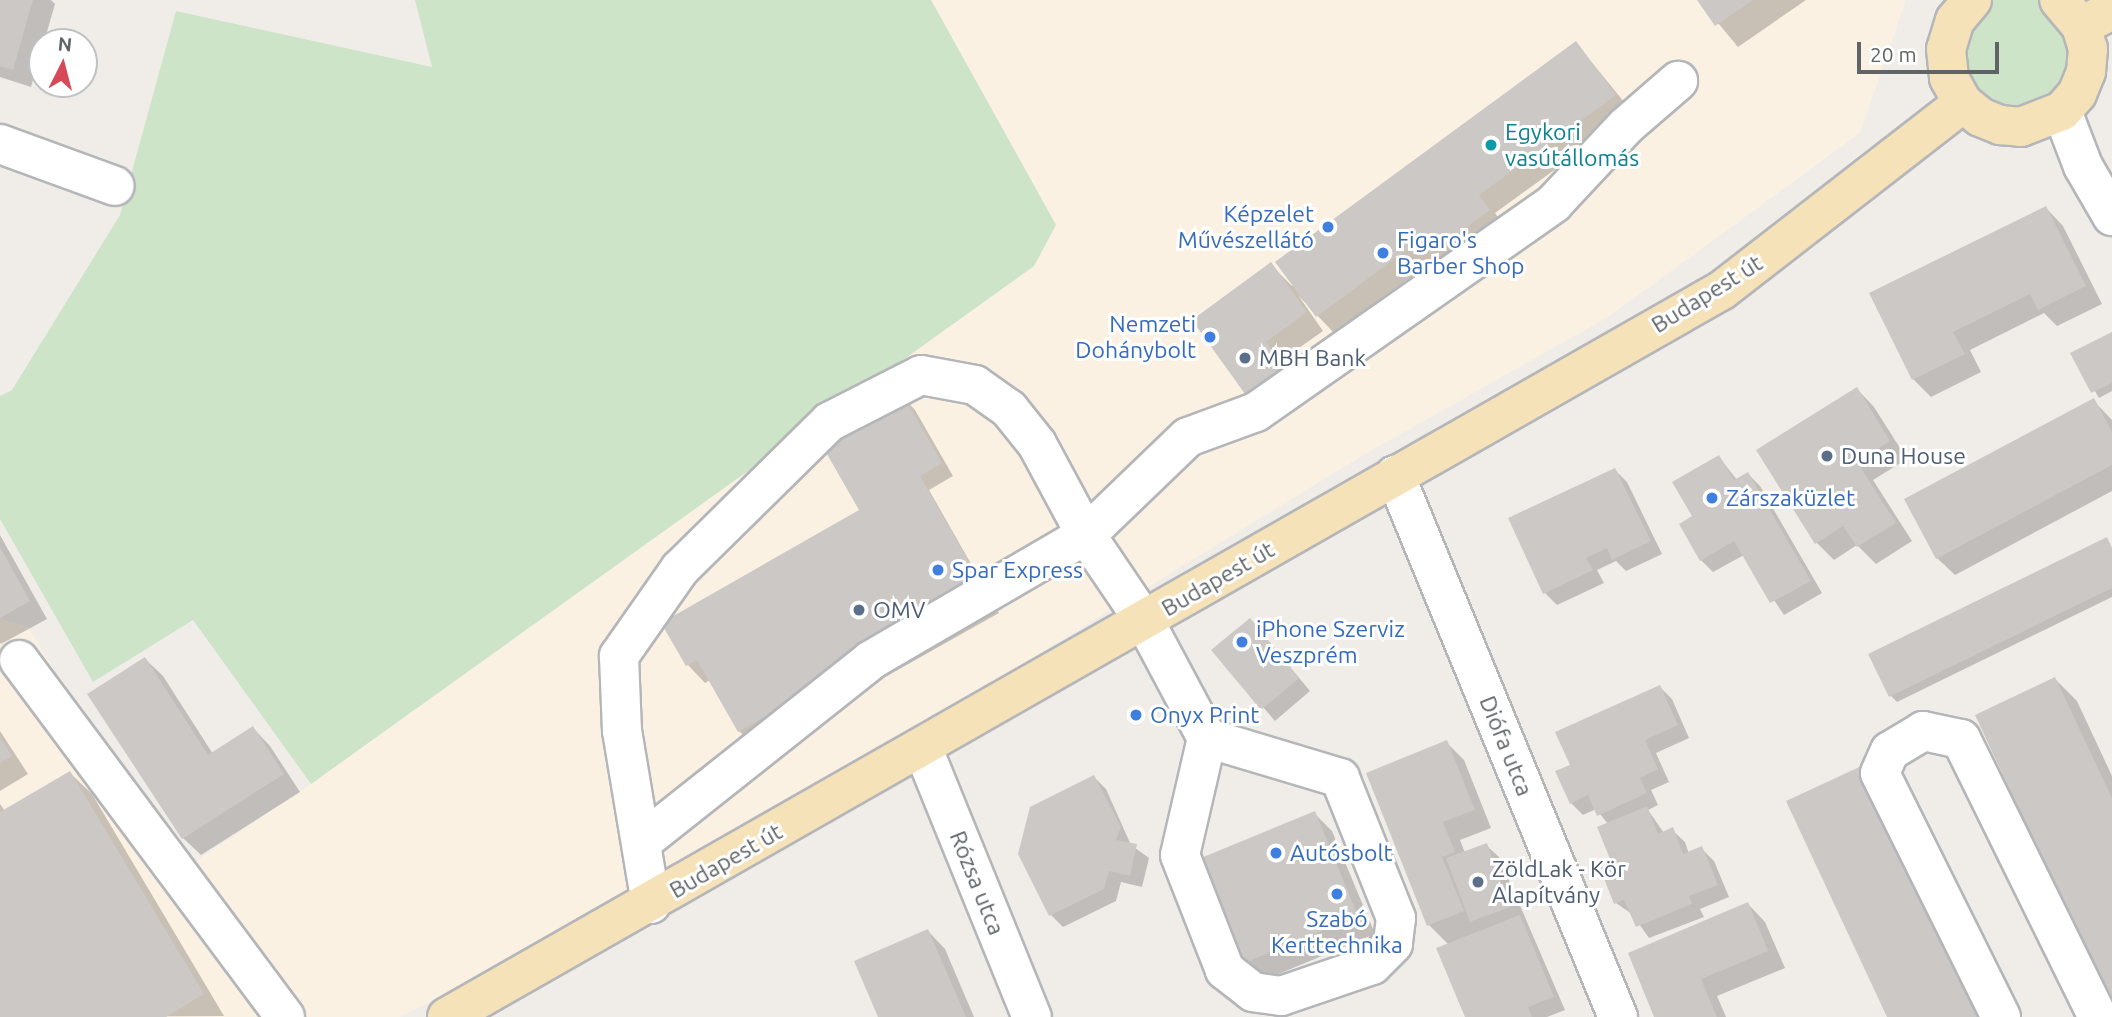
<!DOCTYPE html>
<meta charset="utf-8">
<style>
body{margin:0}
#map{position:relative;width:2112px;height:1017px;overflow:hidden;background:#f0ede9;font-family:Ubuntu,sans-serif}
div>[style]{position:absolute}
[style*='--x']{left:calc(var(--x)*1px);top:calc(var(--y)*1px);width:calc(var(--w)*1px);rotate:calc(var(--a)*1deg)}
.commercial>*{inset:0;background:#faf1e3}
.green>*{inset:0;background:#cde4c9}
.shadow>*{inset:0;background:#0003}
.building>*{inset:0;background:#cbc8c5}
.roads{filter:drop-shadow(2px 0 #b4b6b9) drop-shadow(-2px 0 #b4b6b9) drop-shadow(0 2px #b4b6b9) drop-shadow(0 -2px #b4b6b9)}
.minor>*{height:38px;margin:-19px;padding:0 19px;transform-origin:19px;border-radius:19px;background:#fff}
.major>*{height:38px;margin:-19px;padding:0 19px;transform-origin:19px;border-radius:19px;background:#f6e2b8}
.dots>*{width:19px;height:19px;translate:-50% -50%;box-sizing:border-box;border:4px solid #fff;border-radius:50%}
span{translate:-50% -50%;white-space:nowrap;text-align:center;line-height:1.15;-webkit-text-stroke:6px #fff;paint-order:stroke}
.culture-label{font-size:23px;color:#0d838f}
.left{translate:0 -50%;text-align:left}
.shop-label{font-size:23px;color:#366cbe}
.right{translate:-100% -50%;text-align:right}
.street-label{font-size:23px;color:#606467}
.service-label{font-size:23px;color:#4e5e75}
.north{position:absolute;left:28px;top:28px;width:70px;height:70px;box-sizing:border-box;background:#fff;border:2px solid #bfc1c2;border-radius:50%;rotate:6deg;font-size:19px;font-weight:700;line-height:28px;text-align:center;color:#606467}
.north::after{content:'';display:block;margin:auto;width:24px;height:32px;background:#d54a56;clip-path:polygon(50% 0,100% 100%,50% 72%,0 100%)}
.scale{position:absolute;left:1857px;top:42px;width:142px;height:32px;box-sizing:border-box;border:4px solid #606467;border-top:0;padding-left:9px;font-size:21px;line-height:24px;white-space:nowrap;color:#606467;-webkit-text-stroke:5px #fff;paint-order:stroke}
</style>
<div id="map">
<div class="commercial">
<div style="clip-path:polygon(931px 0,1906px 0,1860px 133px,1608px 317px,1365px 454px,919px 727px,450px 992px,399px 1017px,0 1017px,0 619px,28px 627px,176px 875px,311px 784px,1034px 266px,1056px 225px)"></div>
</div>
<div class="green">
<div style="clip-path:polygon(415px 0,931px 0,1056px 225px,1034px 266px,311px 784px,193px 620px,93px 682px,0 519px,0 396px,12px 390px,120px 215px,176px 11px,432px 67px)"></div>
<div style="clip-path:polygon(1972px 0,2059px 0,2081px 26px,2062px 111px,1963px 103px,1955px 20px)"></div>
</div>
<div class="shadow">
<div style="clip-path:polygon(0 0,51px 0,55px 4px,31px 87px,0 77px)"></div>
<div style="clip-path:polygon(1699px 0,1806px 0,1738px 47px)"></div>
<div style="clip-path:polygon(1576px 43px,1633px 113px,1495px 213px,1506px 228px,1449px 270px,1437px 258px,1334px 333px,1298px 295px,1323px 331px,1282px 360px,1301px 384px,1264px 411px,1194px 321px,1271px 265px,1292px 286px)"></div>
<div style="clip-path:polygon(2046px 208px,2063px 226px,2102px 304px,2057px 326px,2044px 313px,1970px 350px,1981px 372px,1931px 397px,1913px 379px)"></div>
<div style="clip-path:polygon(2112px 334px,2112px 391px,2099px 398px,2073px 354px)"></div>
<div style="clip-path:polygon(1857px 389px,1874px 407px,1907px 459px,1873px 480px,1912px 541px,1876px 564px,1857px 545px,1834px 560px,1816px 542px)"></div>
<div style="clip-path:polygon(903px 397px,915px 410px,953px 476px,929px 490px,999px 613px,757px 749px,739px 731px,710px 680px,705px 683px,688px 665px,663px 624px,862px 511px)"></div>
<div style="clip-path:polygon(2093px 400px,2112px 420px,2112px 491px,1955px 575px,1937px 558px)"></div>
<div style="clip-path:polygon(1719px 457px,1737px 480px,1748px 474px,1760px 486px,1822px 593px,1784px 615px,1744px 555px,1713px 572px,1701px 560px,1695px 517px)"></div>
<div style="clip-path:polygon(1615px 470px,1627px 482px,1662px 554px,1626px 571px,1616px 561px,1597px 570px,1604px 583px,1557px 605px,1545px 593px)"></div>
<div style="clip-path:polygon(0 535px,47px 619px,1px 644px,0 643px)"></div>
<div style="clip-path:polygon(2106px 539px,2112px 552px,2112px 597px,1897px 702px,1891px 696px,1870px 654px)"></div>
<div style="clip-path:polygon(1262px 633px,1310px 691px,1275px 721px,1214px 650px)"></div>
<div style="clip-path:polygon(145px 659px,163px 676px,213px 754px,253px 728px,270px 746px,300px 792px,201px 855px,183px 838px)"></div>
<div style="clip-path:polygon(2055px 679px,2077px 701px,2112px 776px,2112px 1005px)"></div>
<div style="clip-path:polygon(1660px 687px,1672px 699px,1689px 738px,1656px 753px,1669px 782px,1651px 790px,1658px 805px,1648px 810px,1664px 833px,1672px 830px,1685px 842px,1689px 854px,1702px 849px,1714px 861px,1729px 897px,1700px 909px,1704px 917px,1649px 938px,1632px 914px,1616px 903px,1608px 824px,1596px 809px,1583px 815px,1571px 803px,1572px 766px)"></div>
<div style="clip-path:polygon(0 731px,28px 774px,0 791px)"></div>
<div style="clip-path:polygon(1446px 742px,1464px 760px,1491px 828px,1460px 840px,1465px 853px,1486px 845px,1499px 857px,1565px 1010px,1547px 1017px,1466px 1017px,1449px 945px,1429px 925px)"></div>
<div style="clip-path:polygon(70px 773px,92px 794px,224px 1016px,0 1017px,0 804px,5px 811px)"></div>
<div style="clip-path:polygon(1094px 777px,1106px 789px,1131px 845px,1149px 858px,1142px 887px,1121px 882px,1116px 901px,1063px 927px,1051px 915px)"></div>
<div style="clip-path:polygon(1314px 813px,1332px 831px,1375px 934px,1264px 980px,1246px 962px)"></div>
<div style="clip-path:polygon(1748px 904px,1765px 922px,1785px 968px,1717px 996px,1726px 1017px,1656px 1017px)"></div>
<div style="clip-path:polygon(928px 931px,945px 949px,974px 1017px,880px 1017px)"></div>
</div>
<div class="building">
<div style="clip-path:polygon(0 0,33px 0,13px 70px,0 66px)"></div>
<div style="clip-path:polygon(1697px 0,1753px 0,1715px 26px)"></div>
<div style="clip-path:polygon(1576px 41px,1616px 95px,1479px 195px,1490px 210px,1430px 254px,1420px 240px,1316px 317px,1275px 262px)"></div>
<div style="clip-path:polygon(2046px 206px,2086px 286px,2038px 310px,2030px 294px,1953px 332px,1965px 354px,1912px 380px,1869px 293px)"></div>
<div style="clip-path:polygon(1271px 262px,1307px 312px,1266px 342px,1284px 366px,1245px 394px,1192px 320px)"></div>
<div style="clip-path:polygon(2112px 332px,2112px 383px,2091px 393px,2070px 353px)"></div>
<div style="clip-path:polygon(1857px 387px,1890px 441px,1857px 462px,1896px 523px,1857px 547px,1843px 526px,1815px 544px,1756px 450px)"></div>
<div style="clip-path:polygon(903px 395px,942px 463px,920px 476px,994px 606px,790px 702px,738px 732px,697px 660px,686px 666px,661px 623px,859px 510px,820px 442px)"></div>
<div style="clip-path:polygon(2094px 398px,2112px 432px,2112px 465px,1936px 559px,1904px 499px)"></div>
<div style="clip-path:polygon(1719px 455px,1734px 480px,1748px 472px,1811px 581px,1770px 603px,1734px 541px,1700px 561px,1679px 524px,1692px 516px,1672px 482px)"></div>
<div style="clip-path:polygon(1615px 468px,1651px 541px,1612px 560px,1607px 548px,1586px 558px,1593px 570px,1543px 594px,1508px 518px)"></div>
<div style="clip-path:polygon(2107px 537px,2112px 548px,2112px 588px,1889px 697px,1868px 654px)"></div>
<div style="clip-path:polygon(0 547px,30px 601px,0 618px)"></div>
<div style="clip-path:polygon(1250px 618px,1299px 678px,1261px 710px,1211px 650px)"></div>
<div style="clip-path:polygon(145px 657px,208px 755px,253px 726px,284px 774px,182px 839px,87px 694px)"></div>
<div style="clip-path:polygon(2055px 677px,2112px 798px,2112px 1009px,1975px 715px)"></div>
<div style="clip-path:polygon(1660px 685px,1678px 725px,1645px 740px,1658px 769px,1640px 778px,1647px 793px,1597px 816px,1588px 795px,1570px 804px,1555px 771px,1570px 765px,1555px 732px)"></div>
<div style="clip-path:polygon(0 737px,12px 756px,0 763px)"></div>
<div style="clip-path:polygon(1447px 740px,1475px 810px,1443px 822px,1455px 852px,1442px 857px,1464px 911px,1427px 926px,1366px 773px)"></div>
<div style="clip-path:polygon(1868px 763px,1987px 1017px,1887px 1017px,1786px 801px)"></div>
<div style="clip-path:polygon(70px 771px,204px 994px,166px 1017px,0 1017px,0 812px)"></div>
<div style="clip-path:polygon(1094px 775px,1121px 827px,1116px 840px,1137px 844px,1130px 876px,1109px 871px,1104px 889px,1049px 916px,1018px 854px,1030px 807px)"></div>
<div style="clip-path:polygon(1647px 806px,1658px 834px,1673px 827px,1683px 854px,1702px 846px,1718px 885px,1689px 896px,1692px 904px,1636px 927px,1624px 900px,1614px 904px,1598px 863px,1610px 859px,1597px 827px)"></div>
<div style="clip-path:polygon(1315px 811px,1358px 916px,1244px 963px,1201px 858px)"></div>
<div style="clip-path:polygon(1487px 843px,1510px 907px,1470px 922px,1446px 858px)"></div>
<div style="clip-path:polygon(1748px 902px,1768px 951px,1701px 979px,1717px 1017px,1654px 1017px,1628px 953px)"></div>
<div style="clip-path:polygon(1520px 915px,1554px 997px,1528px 1007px,1532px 1017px,1465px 1017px,1436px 948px)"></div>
<div style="clip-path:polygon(928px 929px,966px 1017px,878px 1017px,854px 961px)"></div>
</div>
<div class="roads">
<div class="minor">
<div style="--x:2062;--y:111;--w:59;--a:69.1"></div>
<div style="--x:2083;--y:166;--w:58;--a:59.9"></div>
<div style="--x:0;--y:144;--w:122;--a:20.1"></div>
<div style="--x:1395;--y:475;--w:586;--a:67.64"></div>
<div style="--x:19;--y:660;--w:445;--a:53.3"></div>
<div style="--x:923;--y:749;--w:289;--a:67.9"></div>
<div style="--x:643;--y:841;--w:291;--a:-38.4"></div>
<div style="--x:871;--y:660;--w:249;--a:-30.2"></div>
<div style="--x:1086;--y:535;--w:141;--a:-43.9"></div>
<div style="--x:1188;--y:437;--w:72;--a:-20.2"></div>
<div style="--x:1256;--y:412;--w:364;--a:-35"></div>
<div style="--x:1554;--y:203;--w:105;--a:-46.9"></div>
<div style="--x:1626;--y:126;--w:69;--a:-40.9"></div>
<div style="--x:651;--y:904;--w:175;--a:-99.5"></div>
<div style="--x:622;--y:731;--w:75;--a:-92.3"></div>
<div style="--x:619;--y:656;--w:106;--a:-55"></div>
<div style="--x:680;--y:569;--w:209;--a:-44.6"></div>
<div style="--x:829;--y:422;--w:103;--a:-27.1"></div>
<div style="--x:921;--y:375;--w:55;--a:10.5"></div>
<div style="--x:975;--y:385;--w:42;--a:35.2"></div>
<div style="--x:1009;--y:409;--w:45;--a:51.3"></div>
<div style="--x:1037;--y:444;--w:103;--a:61.7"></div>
<div style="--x:1086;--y:535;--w:105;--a:55.9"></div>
<div style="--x:1145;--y:622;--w:132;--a:61.9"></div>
<div style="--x:1207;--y:738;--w:139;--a:16.7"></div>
<div style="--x:1340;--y:778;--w:151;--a:68.2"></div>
<div style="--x:1396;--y:918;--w:26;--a:97"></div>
<div style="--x:1393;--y:944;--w:30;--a:135"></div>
<div style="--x:1372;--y:965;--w:96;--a:161.2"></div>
<div style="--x:1281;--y:996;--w:28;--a:-172"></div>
<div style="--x:1253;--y:992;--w:36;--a:-142"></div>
<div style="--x:1225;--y:970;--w:123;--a:-111.4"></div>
<div style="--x:1180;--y:855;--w:120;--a:-77"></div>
<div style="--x:2001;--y:1017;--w:272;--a:-116.4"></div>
<div style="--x:1880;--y:773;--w:24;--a:-66"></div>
<div style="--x:1890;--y:751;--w:39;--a:-31"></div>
<div style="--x:1923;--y:731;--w:39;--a:12"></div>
<div style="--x:1961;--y:739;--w:310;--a:63.8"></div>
</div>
<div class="major">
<div style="--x:1972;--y:0;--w:26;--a:130"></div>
<div style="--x:1955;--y:20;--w:30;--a:107"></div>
<div style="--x:1946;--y:49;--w:29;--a:84"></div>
<div style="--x:1949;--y:78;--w:29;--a:61"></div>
<div style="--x:1963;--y:103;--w:22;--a:39"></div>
<div style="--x:1980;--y:117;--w:22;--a:22"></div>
<div style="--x:2000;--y:125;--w:21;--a:5"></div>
<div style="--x:2021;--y:127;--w:44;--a:-21.3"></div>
<div style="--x:2062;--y:111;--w:23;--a:-49"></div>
<div style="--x:2077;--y:94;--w:24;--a:-68"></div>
<div style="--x:2086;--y:72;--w:23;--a:-85"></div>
<div style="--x:2088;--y:49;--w:24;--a:-107"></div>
<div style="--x:2081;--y:26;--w:34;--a:-130"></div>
<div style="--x:2081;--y:26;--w:35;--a:-27"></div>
<div style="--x:447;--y:1017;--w:1468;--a:-29.69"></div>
<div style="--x:1722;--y:290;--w:305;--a:-37.8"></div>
</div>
</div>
<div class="dots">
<div style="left:1491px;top:145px;background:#0f9aa8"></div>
<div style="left:1328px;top:227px;background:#3f7fe0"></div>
<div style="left:1383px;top:253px;background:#3f7fe0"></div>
<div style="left:1210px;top:337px;background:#3f7fe0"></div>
<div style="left:1245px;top:358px;background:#5c6f8a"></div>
<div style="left:1827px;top:456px;background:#5c6f8a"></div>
<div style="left:1712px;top:498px;background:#3f7fe0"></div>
<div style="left:938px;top:570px;background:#3f7fe0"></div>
<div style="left:859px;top:610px;background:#5c6f8a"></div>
<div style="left:1242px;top:642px;background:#3f7fe0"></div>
<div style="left:1136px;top:715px;background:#3f7fe0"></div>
<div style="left:1276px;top:853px;background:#3f7fe0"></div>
<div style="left:1478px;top:882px;background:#5c6f8a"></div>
<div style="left:1337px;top:894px;background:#3f7fe0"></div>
</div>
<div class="culture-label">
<span class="left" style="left:1505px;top:145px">Egykori<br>vasútállomás</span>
</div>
<div class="shop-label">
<span class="right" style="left:1314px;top:227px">Képzelet<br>Művészellátó</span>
<span class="left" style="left:1397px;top:253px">Figaro's<br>Barber Shop</span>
<span class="right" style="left:1196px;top:337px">Nemzeti<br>Dohánybolt</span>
<span class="left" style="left:1726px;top:498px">Zárszaküzlet</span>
<span class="left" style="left:952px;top:570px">Spar Express</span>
<span class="left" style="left:1256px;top:642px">iPhone Szerviz<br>Veszprém</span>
<span class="left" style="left:1150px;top:715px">Onyx Print</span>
<span class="left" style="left:1290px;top:853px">Autósbolt</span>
<span style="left:1337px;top:932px">Szabó<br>Kerttechnika</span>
</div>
<div class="street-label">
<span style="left:1707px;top:294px;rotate:-32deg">Budapest út</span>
<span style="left:1218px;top:579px;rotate:-30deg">Budapest út</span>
<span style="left:1506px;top:746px;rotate:68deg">Diófa utca</span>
<span style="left:726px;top:861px;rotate:-30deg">Budapest út</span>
<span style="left:977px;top:883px;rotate:68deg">Rózsa utca</span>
</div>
<div class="service-label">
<span class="left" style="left:1259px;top:358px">MBH Bank</span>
<span class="left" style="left:1841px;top:456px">Duna House</span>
<span class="left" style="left:873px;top:610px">OMV</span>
<span class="left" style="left:1492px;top:882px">ZöldLak - Kör<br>Alapítvány</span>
</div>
<div class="north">N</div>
<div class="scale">20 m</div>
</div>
